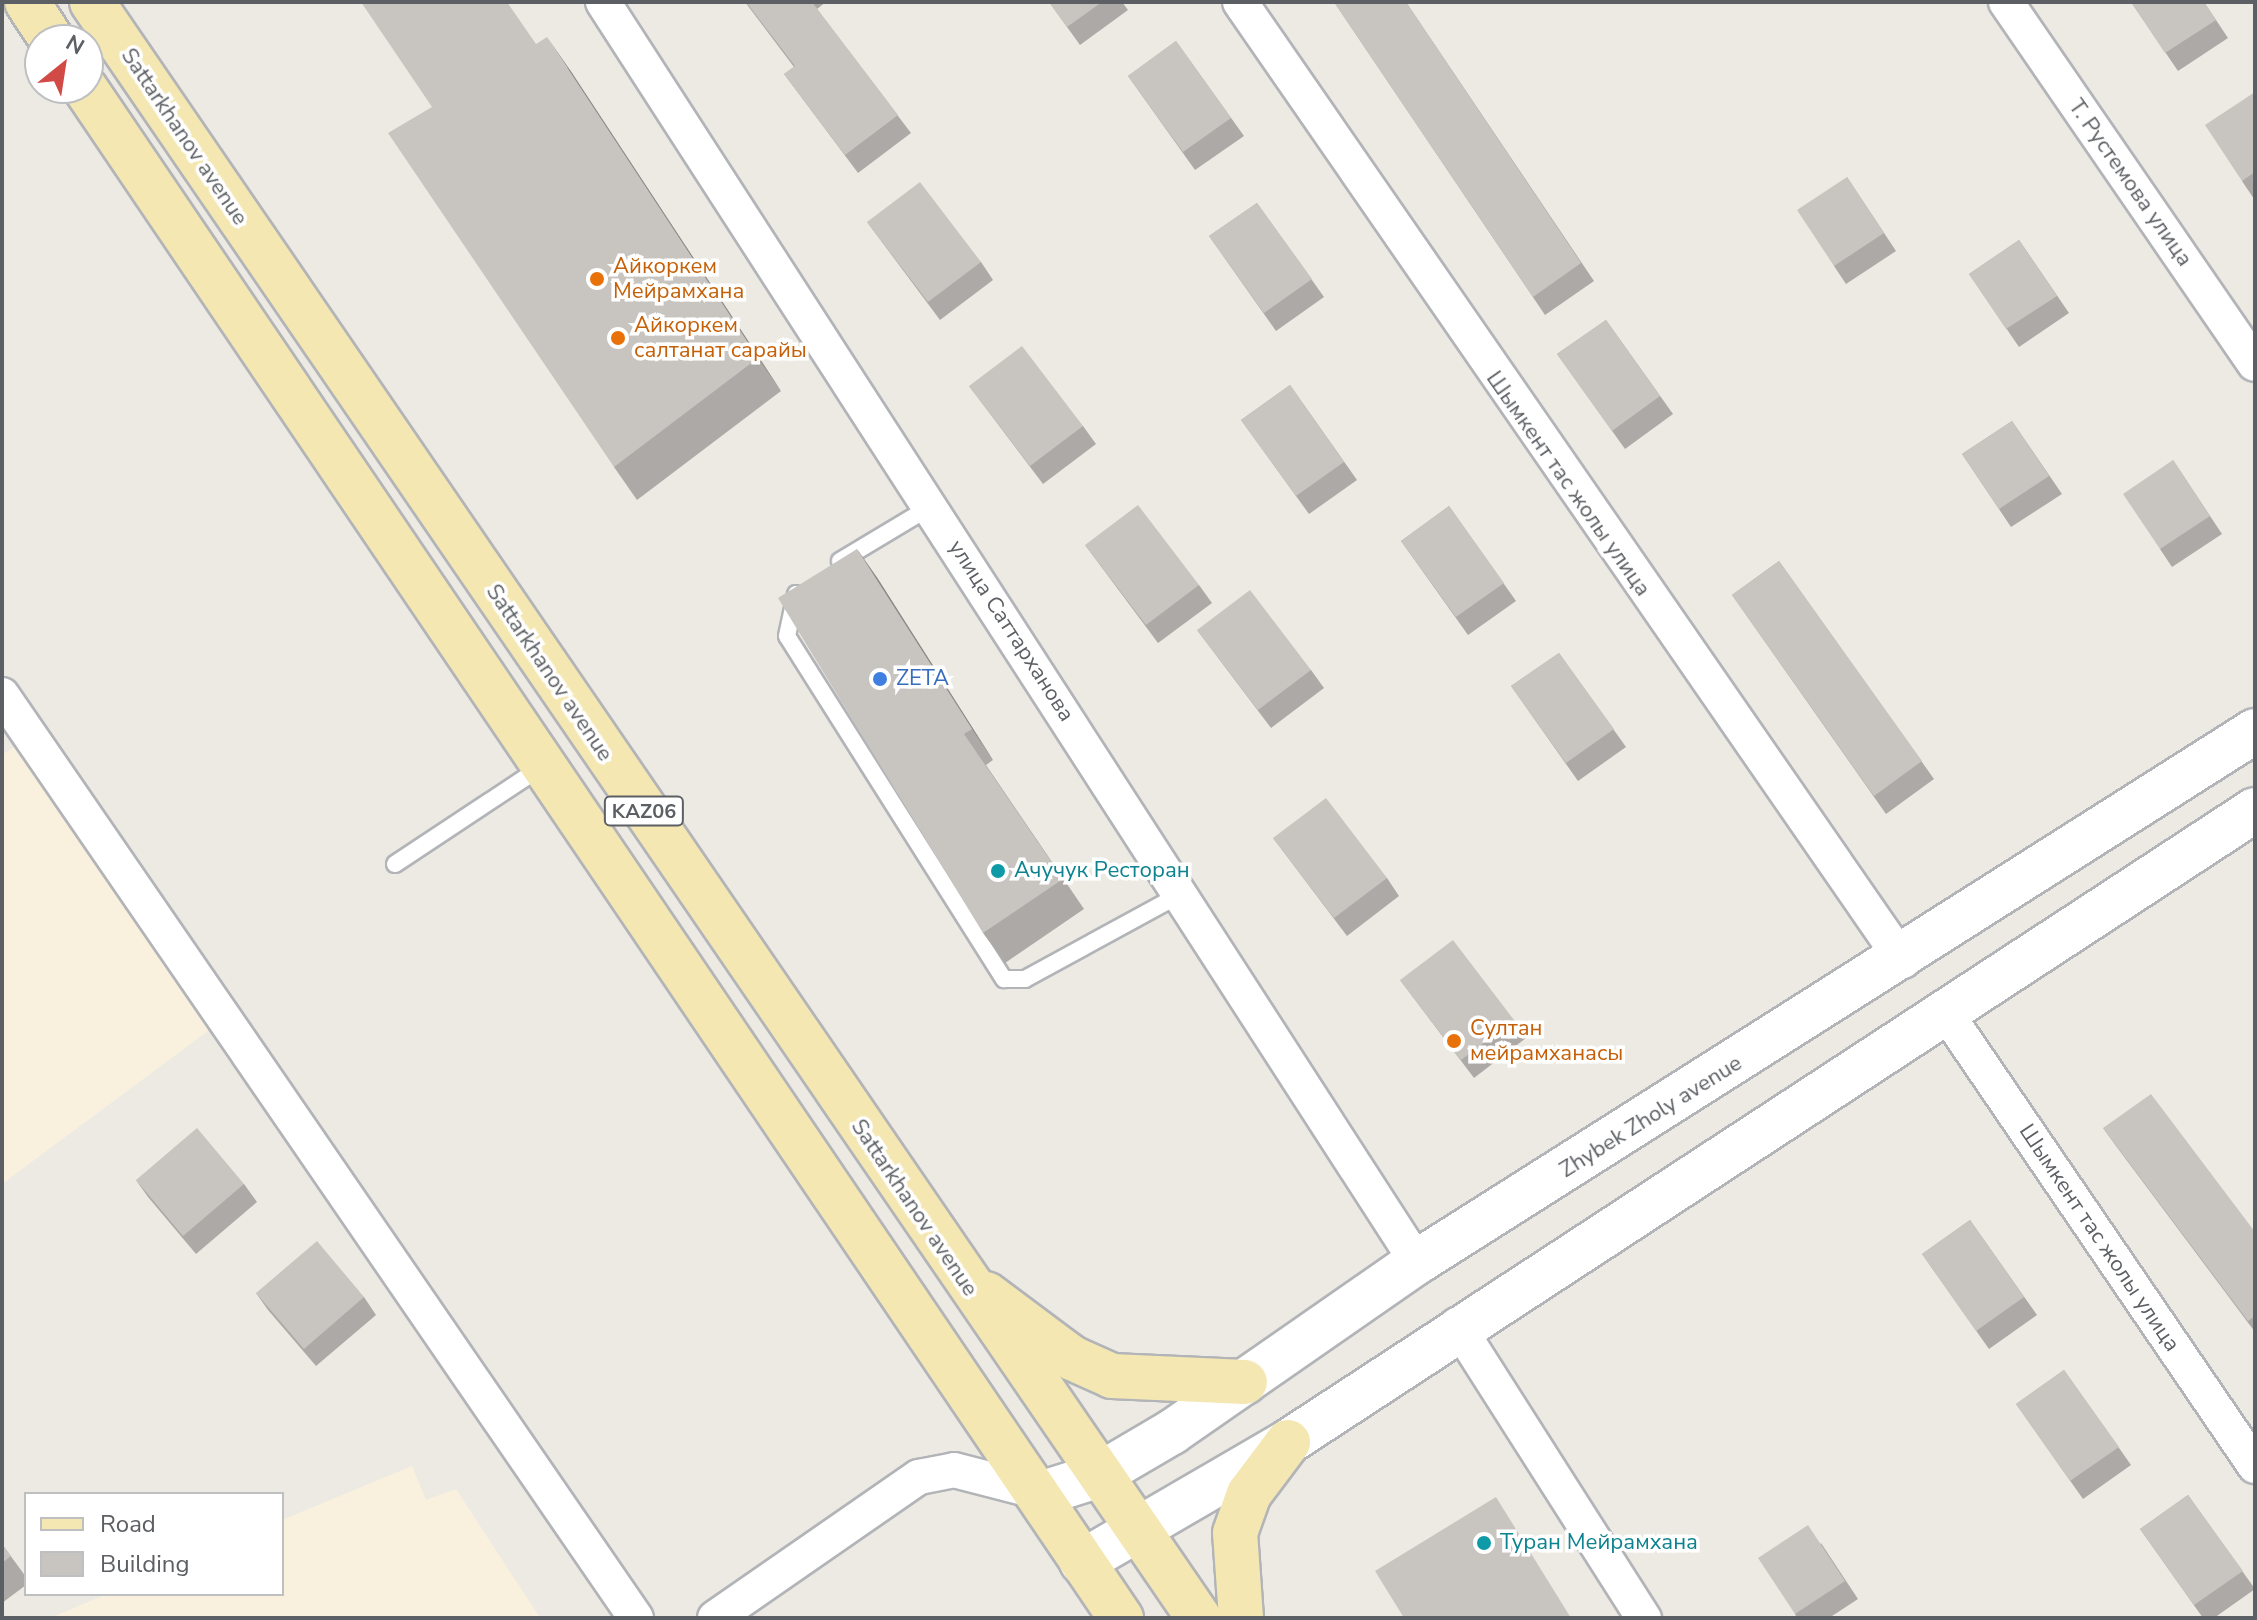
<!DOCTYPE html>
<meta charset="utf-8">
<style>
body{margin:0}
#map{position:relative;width:2257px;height:1620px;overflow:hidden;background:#edeae4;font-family:"Nunito Sans",sans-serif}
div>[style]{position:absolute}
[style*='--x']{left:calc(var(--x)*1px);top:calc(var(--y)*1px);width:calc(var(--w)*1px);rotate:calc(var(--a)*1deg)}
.commercial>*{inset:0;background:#f9f1dd}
.roads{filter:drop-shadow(2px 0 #b2b4b8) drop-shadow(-2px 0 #b2b4b8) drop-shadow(0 2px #b2b4b8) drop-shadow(0 -2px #b2b4b8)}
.lane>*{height:16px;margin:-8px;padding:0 8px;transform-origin:8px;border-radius:8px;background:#fff}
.street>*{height:34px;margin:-17px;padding:0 17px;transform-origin:17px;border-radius:17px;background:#fff}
.secondary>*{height:44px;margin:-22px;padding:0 22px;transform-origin:22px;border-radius:22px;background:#fff}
.primary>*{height:44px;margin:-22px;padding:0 22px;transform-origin:22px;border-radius:22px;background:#f4e7b2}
.wall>*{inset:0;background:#aca9a6}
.shaded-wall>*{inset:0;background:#8c8a87}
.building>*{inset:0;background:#c8c5c1}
.dots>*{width:22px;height:22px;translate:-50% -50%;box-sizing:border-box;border:4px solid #fff;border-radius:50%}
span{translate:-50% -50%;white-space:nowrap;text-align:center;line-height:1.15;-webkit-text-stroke:7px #fff;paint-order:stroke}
.shield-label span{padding:2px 6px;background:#fff;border:2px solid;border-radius:6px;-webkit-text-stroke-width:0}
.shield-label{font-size:20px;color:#5c5f63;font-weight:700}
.street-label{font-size:22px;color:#5c5f63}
.food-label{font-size:22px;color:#c56008}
.left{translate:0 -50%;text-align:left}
.shop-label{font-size:22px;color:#366cbe}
.culture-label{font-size:22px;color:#0d838f}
.frame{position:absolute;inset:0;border:4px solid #5c5f63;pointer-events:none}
.legend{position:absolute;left:24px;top:1492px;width:260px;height:104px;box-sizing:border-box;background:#fff;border:2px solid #bebfc1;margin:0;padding:10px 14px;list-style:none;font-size:24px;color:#5c5f63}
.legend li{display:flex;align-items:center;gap:16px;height:40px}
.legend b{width:40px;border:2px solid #bebfc1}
.north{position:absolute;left:24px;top:24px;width:80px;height:80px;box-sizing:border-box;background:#fff;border:2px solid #bebfc1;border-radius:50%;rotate:30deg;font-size:22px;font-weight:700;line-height:32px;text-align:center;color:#5c5f63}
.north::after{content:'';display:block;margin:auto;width:28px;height:36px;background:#d24a45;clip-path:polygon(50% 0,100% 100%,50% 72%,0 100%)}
</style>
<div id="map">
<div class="commercial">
<div style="clip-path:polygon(18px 744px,212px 1028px,2px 1184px,2px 755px)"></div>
<div style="clip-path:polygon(412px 1466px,426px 1500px,456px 1489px,540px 1618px,50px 1618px,107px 1594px,282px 1594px,282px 1520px)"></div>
</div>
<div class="roads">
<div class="lane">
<div style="--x:840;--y:561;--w:105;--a:-31"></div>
<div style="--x:796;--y:594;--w:43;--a:102.1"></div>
<div style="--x:787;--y:636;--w:406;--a:57.7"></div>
<div style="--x:1004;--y:979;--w:21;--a:0"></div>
<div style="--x:1025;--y:979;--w:178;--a:-28.6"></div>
<div style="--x:395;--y:864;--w:178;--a:-33.5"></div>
</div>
<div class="street">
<div style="--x:603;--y:2;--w:1500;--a:57.14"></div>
<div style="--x:1240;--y:2;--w:1166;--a:55.34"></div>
<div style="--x:2006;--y:2;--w:439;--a:55.5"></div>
<div style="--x:2;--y:695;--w:1120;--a:55.52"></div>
<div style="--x:1944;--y:1010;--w:552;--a:55.71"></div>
<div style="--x:1457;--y:1325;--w:348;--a:57.5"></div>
<div style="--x:715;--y:1618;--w:248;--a:-34.7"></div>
<div style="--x:919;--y:1477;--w:36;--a:-11"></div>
<div style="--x:954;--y:1470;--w:92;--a:14.5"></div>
</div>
<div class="secondary">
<div style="--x:1043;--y:1493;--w:57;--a:-17.5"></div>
<div style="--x:1097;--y:1476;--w:87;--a:-30.4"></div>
<div style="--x:1172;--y:1432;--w:298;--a:-34.8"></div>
<div style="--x:1417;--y:1262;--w:992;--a:-32.36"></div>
<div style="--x:1082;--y:1562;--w:238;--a:-30.2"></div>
<div style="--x:1288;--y:1442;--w:1155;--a:-33.17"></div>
</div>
<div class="primary">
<div style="--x:27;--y:2;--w:45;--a:56.7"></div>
<div style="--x:92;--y:2;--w:1959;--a:55.59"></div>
<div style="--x:85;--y:88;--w:1848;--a:55.9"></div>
<div style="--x:986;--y:1294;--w:107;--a:36.7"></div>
<div style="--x:1072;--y:1358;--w:44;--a:24.2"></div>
<div style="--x:1112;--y:1376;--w:133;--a:2.6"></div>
<div style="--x:1241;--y:1618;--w:85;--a:-94"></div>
<div style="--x:1235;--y:1533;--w:41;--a:-70.3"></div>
<div style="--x:1249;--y:1494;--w:65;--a:-53.1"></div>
</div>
</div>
<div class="wall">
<div style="clip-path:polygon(745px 2px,826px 2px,817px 9px,911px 133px,858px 173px,784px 74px,794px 67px)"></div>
<div style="clip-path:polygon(1049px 2px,1122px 2px,1128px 10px,1080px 45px)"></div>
<div style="clip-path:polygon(1334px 2px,1406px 2px,1594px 281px,1545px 315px)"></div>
<div style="clip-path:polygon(2131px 2px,2204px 2px,2228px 38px,2178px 71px)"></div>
<div style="clip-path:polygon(1176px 41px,1244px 136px,1195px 170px,1128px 76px)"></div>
<div style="clip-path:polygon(536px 44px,570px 70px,781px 391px,637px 500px,614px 467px)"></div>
<div style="clip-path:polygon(2255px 92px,2255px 198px,2254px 199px,2242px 181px)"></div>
<div style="clip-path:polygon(1847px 177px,1896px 251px,1846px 284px,1834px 266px)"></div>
<div style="clip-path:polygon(1257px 203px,1324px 297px,1276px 331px,1209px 236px)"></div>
<div style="clip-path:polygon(867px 222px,981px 262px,993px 280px,940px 320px)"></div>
<div style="clip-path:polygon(2019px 240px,2069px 313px,2019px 347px,1969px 274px)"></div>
<div style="clip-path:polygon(1606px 320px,1673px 414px,1625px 449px,1557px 354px)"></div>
<div style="clip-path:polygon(1290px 385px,1357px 480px,1309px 514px,1241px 420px)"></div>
<div style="clip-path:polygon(969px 386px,1083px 426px,1096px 444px,1043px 484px)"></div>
<div style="clip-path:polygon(2012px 421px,2062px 494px,2011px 527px,1962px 454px)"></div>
<div style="clip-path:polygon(2173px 460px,2222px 534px,2172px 567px,2160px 549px)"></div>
<div style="clip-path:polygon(1449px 506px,1516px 601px,1468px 635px,1401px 541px)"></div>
<div style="clip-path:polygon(1085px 545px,1199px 585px,1212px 603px,1158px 643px)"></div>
<div style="clip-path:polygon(857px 549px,878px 579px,993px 760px,986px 765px,1084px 909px,1005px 963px,983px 933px)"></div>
<div style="clip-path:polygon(1779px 561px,1934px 779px,1886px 814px,1732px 595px)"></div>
<div style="clip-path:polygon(1197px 630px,1311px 670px,1324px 688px,1271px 728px)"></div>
<div style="clip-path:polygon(1559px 653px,1626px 747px,1578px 781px,1511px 686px)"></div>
<div style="clip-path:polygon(1273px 838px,1387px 878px,1399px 896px,1347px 936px)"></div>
<div style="clip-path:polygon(1400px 980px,1514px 1020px,1526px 1038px,1474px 1078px)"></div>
<div style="clip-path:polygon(2103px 1128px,2255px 1232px,2255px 1332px,2116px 1146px)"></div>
<div style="clip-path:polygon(136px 1180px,244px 1184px,257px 1202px,196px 1254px,148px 1197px)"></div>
<div style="clip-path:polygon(1970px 1220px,2037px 1315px,1989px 1349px,1922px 1254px)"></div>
<div style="clip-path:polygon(256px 1293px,364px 1297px,376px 1315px,316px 1366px,268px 1310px)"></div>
<div style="clip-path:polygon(2064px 1370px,2131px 1465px,2083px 1499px,2016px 1404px)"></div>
<div style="clip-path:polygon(2188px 1495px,2255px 1589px,2214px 1618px,2203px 1618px,2140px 1529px)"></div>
<div style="clip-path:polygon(1821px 1543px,1858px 1599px,1829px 1618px,1797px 1618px,1795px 1614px)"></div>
<div style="clip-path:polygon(2px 1544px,26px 1577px,26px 1585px,2px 1603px)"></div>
</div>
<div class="shaded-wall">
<div style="clip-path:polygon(547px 37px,570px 70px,781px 391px,758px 358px)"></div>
<div style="clip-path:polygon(857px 549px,878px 579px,993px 760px,972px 729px)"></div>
</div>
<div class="building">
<div style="clip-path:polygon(361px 2px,507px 2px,536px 44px,547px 37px,758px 358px,614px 467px,388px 133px,432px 107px)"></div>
<div style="clip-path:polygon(746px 2px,812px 2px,898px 115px,845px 155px,784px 74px,795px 66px)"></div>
<div style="clip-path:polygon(1049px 2px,1102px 2px,1067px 27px)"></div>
<div style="clip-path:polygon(1334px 2px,1406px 2px,1581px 263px,1533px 297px)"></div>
<div style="clip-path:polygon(2131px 2px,2204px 2px,2216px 20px,2165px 53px)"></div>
<div style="clip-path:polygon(1176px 41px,1231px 118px,1183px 152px,1128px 76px)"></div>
<div style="clip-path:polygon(2255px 92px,2255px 172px,2242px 181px,2205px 125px)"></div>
<div style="clip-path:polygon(1847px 177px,1884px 233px,1834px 266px,1797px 210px)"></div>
<div style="clip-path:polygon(920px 182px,981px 262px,928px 302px,867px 222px)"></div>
<div style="clip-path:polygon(1257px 203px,1312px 279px,1264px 313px,1209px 236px)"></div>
<div style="clip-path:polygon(2019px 240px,2057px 296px,2006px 329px,1969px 274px)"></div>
<div style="clip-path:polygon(1606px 320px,1660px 396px,1612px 431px,1557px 354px)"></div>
<div style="clip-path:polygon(1022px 346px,1083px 426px,1030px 466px,969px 386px)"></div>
<div style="clip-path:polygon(1290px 385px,1344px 462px,1296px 496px,1241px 420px)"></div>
<div style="clip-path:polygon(2012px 421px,2049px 476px,1999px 509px,1962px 454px)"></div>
<div style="clip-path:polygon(2173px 460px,2210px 516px,2160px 549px,2123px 494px)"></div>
<div style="clip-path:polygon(1138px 505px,1199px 585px,1146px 625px,1085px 545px)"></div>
<div style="clip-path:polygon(1449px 506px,1504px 583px,1456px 617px,1401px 541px)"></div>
<div style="clip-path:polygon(857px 549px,972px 729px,964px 734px,1063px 879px,983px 933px,778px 598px)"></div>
<div style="clip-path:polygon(1779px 561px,1922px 761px,1874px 796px,1732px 595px)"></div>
<div style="clip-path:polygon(1250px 590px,1311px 670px,1258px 710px,1197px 630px)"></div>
<div style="clip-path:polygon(1559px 653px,1614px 729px,1566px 763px,1511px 686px)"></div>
<div style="clip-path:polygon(1326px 798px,1387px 878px,1334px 918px,1273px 838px)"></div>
<div style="clip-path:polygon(1453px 940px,1514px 1020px,1461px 1060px,1400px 980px)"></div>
<div style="clip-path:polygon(2151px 1094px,2255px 1232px,2255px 1316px,2248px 1321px,2103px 1128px)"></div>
<div style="clip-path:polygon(197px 1128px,244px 1184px,183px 1236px,136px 1180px)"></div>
<div style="clip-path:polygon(1970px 1220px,2024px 1297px,1976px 1331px,1922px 1254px)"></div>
<div style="clip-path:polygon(317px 1241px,364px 1297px,304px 1349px,256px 1293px)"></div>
<div style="clip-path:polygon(2064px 1370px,2119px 1447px,2070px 1481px,2016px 1404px)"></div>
<div style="clip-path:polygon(2188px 1495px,2243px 1571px,2194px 1605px,2140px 1529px)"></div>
<div style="clip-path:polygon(1496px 1497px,1571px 1618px,1404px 1618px,1375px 1571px)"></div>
<div style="clip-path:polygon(1808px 1525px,1845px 1581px,1795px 1614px,1758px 1558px)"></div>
<div style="clip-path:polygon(2px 1544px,11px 1556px,2px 1563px)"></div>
</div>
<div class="dots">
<div style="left:597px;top:279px;background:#e8710a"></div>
<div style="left:618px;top:338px;background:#e8710a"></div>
<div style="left:880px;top:679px;background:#3f7fe0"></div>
<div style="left:998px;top:871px;background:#0f9aa8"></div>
<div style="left:1454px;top:1041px;background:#e8710a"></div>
<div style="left:1484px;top:1543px;background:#0f9aa8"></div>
</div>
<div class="shield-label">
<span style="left:644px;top:811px">KАZ06</span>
</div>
<div class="street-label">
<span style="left:184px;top:137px;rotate:56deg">Sattarkhanov avenue</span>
<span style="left:2130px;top:183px;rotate:55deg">Т. Рустемова улица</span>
<span style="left:1568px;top:484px;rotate:55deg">Шымкент тас жолы улица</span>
<span style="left:1011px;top:631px;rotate:57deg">улица Саттарханова</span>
<span style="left:549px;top:673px;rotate:56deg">Sattarkhanov avenue</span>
<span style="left:1651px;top:1117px;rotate:-32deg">Zhybek Zholy avenue</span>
<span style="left:914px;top:1208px;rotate:56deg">Sattarkhanov avenue</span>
<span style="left:2099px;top:1238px;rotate:56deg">Шымкент тас жолы улица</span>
</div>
<div class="food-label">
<span class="left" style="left:613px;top:279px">Айкоркем<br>Мейрамхана</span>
<span class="left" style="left:634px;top:338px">Айкоркем<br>салтанат сарайы</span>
<span class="left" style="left:1470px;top:1041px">Султан<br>мейрамханасы</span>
</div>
<div class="shop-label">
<span class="left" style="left:896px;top:679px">ZETA</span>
</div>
<div class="culture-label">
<span class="left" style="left:1014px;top:871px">Ачучук Ресторан</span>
<span class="left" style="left:1500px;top:1543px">Туран Мейрамхана</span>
</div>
<div class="frame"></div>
<ul class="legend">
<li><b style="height:10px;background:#f4e7b2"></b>Road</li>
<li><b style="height:22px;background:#c8c5c1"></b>Building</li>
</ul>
<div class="north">N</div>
</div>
